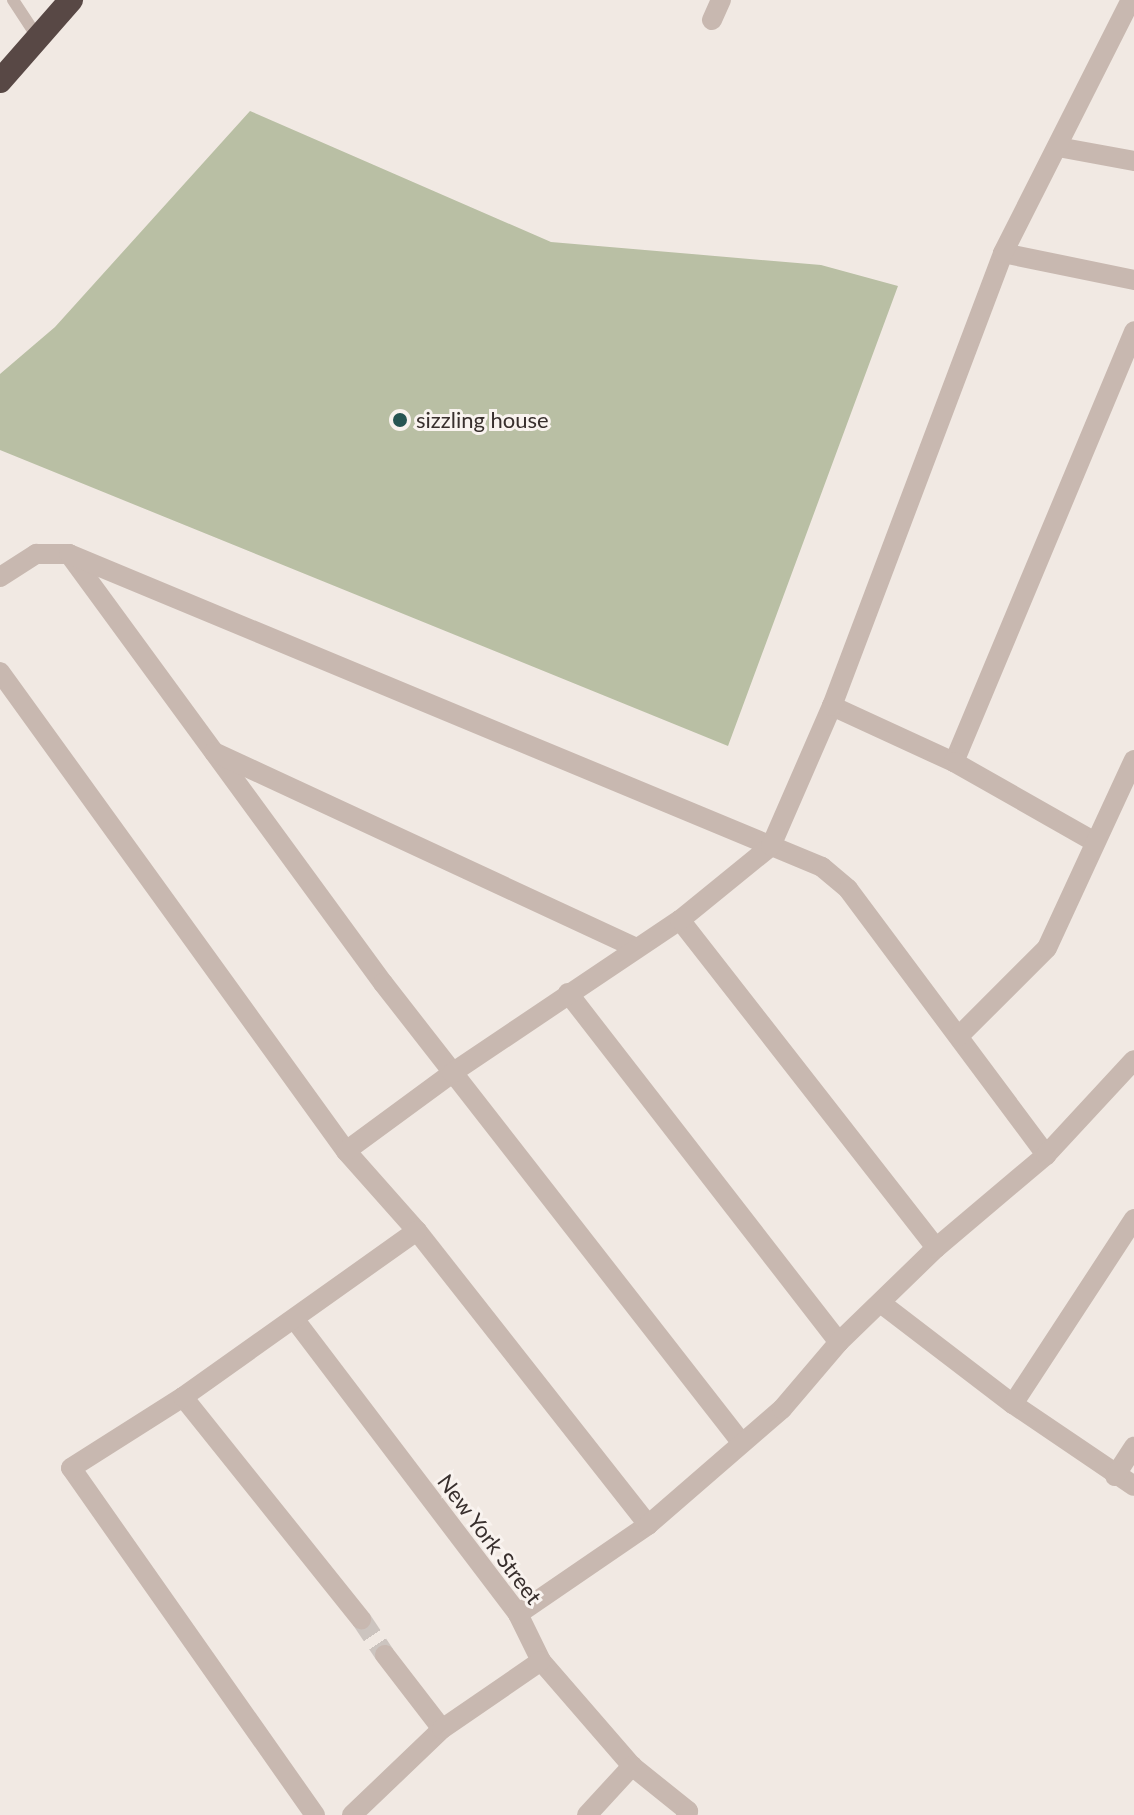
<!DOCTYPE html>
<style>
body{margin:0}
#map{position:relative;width:1134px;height:1815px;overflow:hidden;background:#f1e9e3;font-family:Lato,sans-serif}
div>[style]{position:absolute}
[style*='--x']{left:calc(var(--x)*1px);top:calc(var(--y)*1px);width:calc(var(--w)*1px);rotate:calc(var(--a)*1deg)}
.green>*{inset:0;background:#b9bfa4}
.street-tunnel>*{height:20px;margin-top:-10px;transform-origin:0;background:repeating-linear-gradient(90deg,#ccc4bf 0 20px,transparent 0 30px)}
.lane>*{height:12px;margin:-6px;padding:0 6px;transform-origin:6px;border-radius:6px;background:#c8b8b0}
.street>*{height:20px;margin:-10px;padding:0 10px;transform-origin:10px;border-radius:10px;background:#c8b8b0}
.highway>*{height:24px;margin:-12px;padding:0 12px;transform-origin:12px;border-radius:12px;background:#584845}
.dots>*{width:22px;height:22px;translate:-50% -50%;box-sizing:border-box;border:4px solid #f9f3ef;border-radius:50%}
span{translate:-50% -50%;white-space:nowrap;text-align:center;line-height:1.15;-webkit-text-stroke:6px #f9f3ef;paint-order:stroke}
.poi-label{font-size:22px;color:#382f2d}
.left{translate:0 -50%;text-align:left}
.street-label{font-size:22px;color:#382f2d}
</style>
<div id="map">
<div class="green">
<div style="clip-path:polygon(250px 111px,551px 242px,821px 265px,898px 286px,728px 746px,0 450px,0 374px,55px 327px)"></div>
</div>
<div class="street-tunnel">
<div style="--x:361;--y:1619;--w:43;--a:56.3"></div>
</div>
<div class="lane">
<div style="--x:13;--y:0;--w:45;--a:56.7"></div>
</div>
<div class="street">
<div style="--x:712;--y:20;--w:22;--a:-66"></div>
<div style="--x:1058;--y:147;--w:77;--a:10.4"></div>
<div style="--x:1003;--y:253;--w:134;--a:11.6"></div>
<div style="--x:69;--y:554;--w:532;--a:53.8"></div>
<div style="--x:383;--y:983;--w:582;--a:52.05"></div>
<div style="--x:0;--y:577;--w:43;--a:-32.6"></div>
<div style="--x:36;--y:554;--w:33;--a:0"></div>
<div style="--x:69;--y:554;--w:815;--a:22.57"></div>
<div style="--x:822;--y:867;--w:34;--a:40"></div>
<div style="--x:848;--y:889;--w:332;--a:53.3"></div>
<div style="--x:0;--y:672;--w:591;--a:54.16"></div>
<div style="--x:346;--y:1151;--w:107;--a:48.4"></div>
<div style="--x:417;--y:1231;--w:374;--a:51.8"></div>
<div style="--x:832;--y:706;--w:134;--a:24.7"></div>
<div style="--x:954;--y:762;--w:467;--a:-67.3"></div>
<div style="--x:214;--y:752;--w:464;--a:24.9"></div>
<div style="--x:954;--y:762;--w:162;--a:29.6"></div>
<div style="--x:680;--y:920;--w:416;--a:52"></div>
<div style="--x:568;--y:993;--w:442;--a:52.2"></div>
<div style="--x:959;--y:1036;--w:124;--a:-45"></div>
<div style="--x:1047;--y:948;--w:207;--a:-65.2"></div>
<div style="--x:346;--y:1151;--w:132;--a:-36.3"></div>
<div style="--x:452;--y:1073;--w:275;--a:-33.9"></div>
<div style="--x:680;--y:920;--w:117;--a:-39.1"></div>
<div style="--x:771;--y:846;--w:153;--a:-66.5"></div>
<div style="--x:832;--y:706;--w:484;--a:-69.3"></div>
<div style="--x:1003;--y:253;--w:284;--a:-63.2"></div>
<div style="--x:882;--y:1304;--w:165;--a:37.4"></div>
<div style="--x:1013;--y:1404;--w:146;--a:34.1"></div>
<div style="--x:295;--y:1320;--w:369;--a:52.8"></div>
<div style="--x:518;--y:1614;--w:52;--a:63.9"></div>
<div style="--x:541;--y:1661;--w:139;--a:49.1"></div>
<div style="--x:632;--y:1766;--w:72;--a:38.8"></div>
<div style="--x:688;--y:1811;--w:4;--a:117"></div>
<div style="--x:183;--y:1397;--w:285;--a:51.3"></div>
<div style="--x:1013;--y:1404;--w:221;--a:-56.8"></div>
<div style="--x:1115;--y:1476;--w:35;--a:-57"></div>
<div style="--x:518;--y:1614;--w:158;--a:-34.4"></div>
<div style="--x:648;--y:1525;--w:177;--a:-40.9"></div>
<div style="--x:782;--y:1409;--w:88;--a:-49.6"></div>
<div style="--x:839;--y:1342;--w:135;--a:-44.1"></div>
<div style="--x:936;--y:1248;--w:144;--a:-40.2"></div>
<div style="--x:1046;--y:1155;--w:129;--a:-47.2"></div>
<div style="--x:385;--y:1655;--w:93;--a:52.4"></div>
<div style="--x:315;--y:1815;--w:424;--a:-125.1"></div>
<div style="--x:71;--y:1468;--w:133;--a:-32.4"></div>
<div style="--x:183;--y:1397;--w:287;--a:-35.4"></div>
<div style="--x:352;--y:1815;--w:124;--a:-43.7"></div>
<div style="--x:442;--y:1729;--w:120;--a:-34.5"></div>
<div style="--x:587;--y:1815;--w:67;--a:-47.4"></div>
</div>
<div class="highway">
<div style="--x:0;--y:81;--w:108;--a:-48.8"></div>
</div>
<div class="dots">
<div style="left:400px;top:420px;background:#275553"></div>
</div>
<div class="poi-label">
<span class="left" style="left:416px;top:420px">sizzling house</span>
</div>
<div class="street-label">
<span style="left:490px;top:1539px;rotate:53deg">New York Street</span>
</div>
</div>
